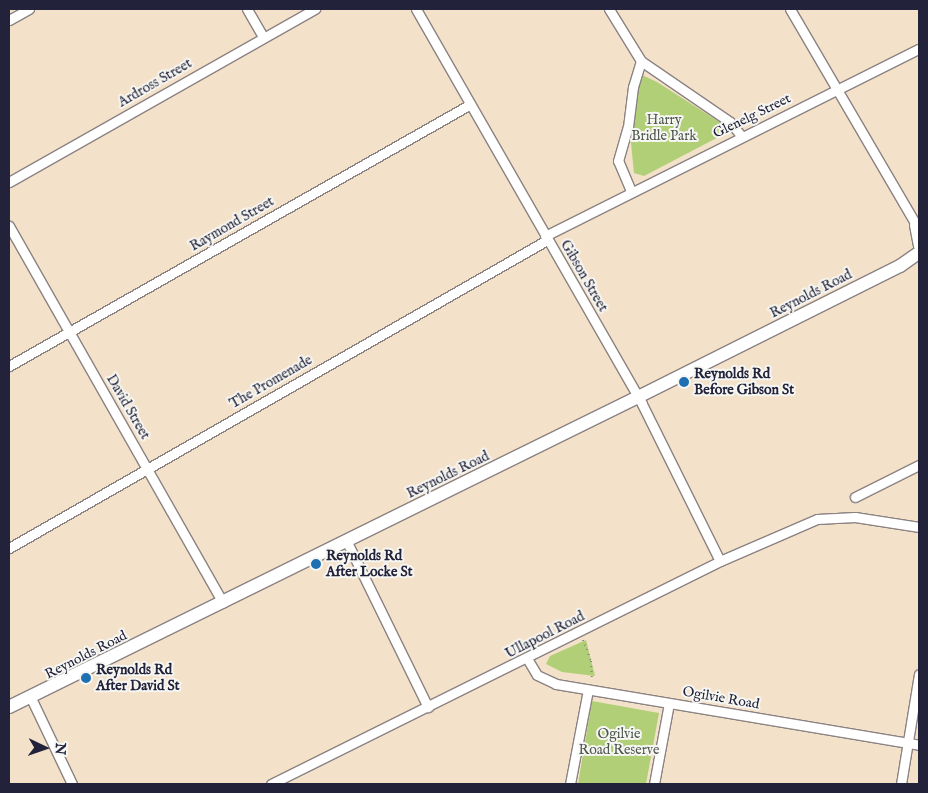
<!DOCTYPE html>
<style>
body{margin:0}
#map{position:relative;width:928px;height:793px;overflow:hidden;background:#f4e1ca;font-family:"IM FELL English",serif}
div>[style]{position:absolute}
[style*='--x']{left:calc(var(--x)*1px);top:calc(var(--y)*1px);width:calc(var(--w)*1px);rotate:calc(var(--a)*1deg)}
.green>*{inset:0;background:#b1cf76}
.path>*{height:2px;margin-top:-1px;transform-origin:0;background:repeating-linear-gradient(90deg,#8b8282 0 1px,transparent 0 5px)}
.roads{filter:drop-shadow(1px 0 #8b8282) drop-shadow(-1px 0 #8b8282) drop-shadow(0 1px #8b8282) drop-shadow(0 -1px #8b8282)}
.street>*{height:9px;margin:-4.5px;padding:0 4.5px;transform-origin:4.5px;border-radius:4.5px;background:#fff}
.secondary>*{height:12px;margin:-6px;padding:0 6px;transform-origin:6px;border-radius:6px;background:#fff}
.dots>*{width:14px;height:14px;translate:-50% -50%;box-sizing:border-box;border:2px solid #f6f6f2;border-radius:50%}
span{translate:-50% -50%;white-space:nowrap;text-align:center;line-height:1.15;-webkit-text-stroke:4px #f6f6f2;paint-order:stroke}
.street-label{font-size:14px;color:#22223b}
.park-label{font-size:14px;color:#4d564d}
.poi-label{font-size:14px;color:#22223b;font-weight:700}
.left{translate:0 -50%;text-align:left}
.frame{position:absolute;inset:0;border:10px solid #22223b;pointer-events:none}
.north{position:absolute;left:20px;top:723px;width:50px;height:50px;-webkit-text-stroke:4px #f6f6f2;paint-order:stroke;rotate:93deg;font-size:14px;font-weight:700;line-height:20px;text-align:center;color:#22223b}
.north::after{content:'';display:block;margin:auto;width:18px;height:22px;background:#22223b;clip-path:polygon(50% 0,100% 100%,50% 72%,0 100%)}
</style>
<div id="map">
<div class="green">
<div style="clip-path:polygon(642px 75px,657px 82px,732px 130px,644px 176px,634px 173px,630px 133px,634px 101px)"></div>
<div style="clip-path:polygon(586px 640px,595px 676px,562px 672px,546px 664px,550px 656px)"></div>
<div style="clip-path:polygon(592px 701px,659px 713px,646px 784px,578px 784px)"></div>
</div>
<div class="path">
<div style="--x:583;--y:640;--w:22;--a:69"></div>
<div style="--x:591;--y:661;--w:20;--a:87"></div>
</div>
<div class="roads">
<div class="street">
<div style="--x:247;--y:9;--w:32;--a:60"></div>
<div style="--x:416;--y:9;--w:455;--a:60.2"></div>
<div style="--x:642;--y:404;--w:175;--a:63.6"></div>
<div style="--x:609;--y:9;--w:61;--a:58.4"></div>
<div style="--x:641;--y:61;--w:108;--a:34.4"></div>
<div style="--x:730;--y:122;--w:19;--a:51"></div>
<div style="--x:790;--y:9;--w:256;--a:59.7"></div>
<div style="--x:9;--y:20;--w:23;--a:-29"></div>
<div style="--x:9;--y:182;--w:352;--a:-29.5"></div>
<div style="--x:631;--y:191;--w:33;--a:-113"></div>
<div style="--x:618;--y:161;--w:35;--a:-74"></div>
<div style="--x:628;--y:127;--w:40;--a:-82.9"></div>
<div style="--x:633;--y:87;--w:27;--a:-73"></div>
<div style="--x:914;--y:225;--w:21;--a:79"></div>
<div style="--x:9;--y:226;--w:433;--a:60.4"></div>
<div style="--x:545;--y:236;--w:418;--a:-26.6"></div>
<div style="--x:9;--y:366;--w:529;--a:-29.57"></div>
<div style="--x:855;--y:497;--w:72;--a:-26.6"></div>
<div style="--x:347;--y:542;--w:184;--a:63.9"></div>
<div style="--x:9;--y:548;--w:620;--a:-29.79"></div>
<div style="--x:528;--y:660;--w:17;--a:59"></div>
<div style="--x:537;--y:675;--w:21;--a:25"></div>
<div style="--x:556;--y:684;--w:368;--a:9.5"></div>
<div style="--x:31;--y:698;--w:95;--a:64.5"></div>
<div style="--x:271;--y:784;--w:501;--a:-26.41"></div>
<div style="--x:720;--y:561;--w:106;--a:-23.4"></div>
<div style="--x:817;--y:519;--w:38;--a:-3"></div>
<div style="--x:855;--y:517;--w:65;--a:8.9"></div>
<div style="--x:570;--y:784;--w:96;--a:-79.2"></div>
<div style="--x:654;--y:784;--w:82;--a:-79.5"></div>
<div style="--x:901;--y:784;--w:111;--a:-80.7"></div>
</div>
<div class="secondary">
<div style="--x:9;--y:707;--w:701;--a:-26.24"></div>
<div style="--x:638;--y:397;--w:293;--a:-26.6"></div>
<div style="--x:900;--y:266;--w:21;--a:-35"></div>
</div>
</div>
<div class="dots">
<div style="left:684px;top:382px;background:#1f6fb2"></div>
<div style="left:316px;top:564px;background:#1f6fb2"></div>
<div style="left:86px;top:678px;background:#1f6fb2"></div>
</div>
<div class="street-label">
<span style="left:155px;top:83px;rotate:-30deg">Ardross Street</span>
<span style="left:752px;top:116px;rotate:-26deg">Glenelg Street</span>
<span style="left:232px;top:224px;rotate:-30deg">Raymond Street</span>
<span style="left:584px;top:276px;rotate:60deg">Gibson Street</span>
<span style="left:811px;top:294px;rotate:-27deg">Reynolds Road</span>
<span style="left:271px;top:382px;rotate:-30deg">The Promenade</span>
<span style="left:128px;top:407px;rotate:60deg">David Street</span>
<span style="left:448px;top:475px;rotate:-26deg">Reynolds Road</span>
<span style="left:545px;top:635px;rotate:-27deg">Ullapool Road</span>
<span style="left:86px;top:655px;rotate:-27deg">Reynolds Road</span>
<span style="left:721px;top:698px;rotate:10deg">Ogilvie Road</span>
</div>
<div class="park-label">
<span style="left:664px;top:128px">Harry<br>Bridle Park</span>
<span style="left:619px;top:742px">Ogilvie<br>Road Reserve</span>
</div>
<div class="poi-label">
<span class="left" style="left:694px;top:382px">Reynolds Rd<br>Before Gibson St</span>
<span class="left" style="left:326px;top:564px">Reynolds Rd<br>After Locke St</span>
<span class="left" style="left:96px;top:678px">Reynolds Rd<br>After David St</span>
</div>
<div class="frame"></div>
<div class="north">N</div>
</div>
